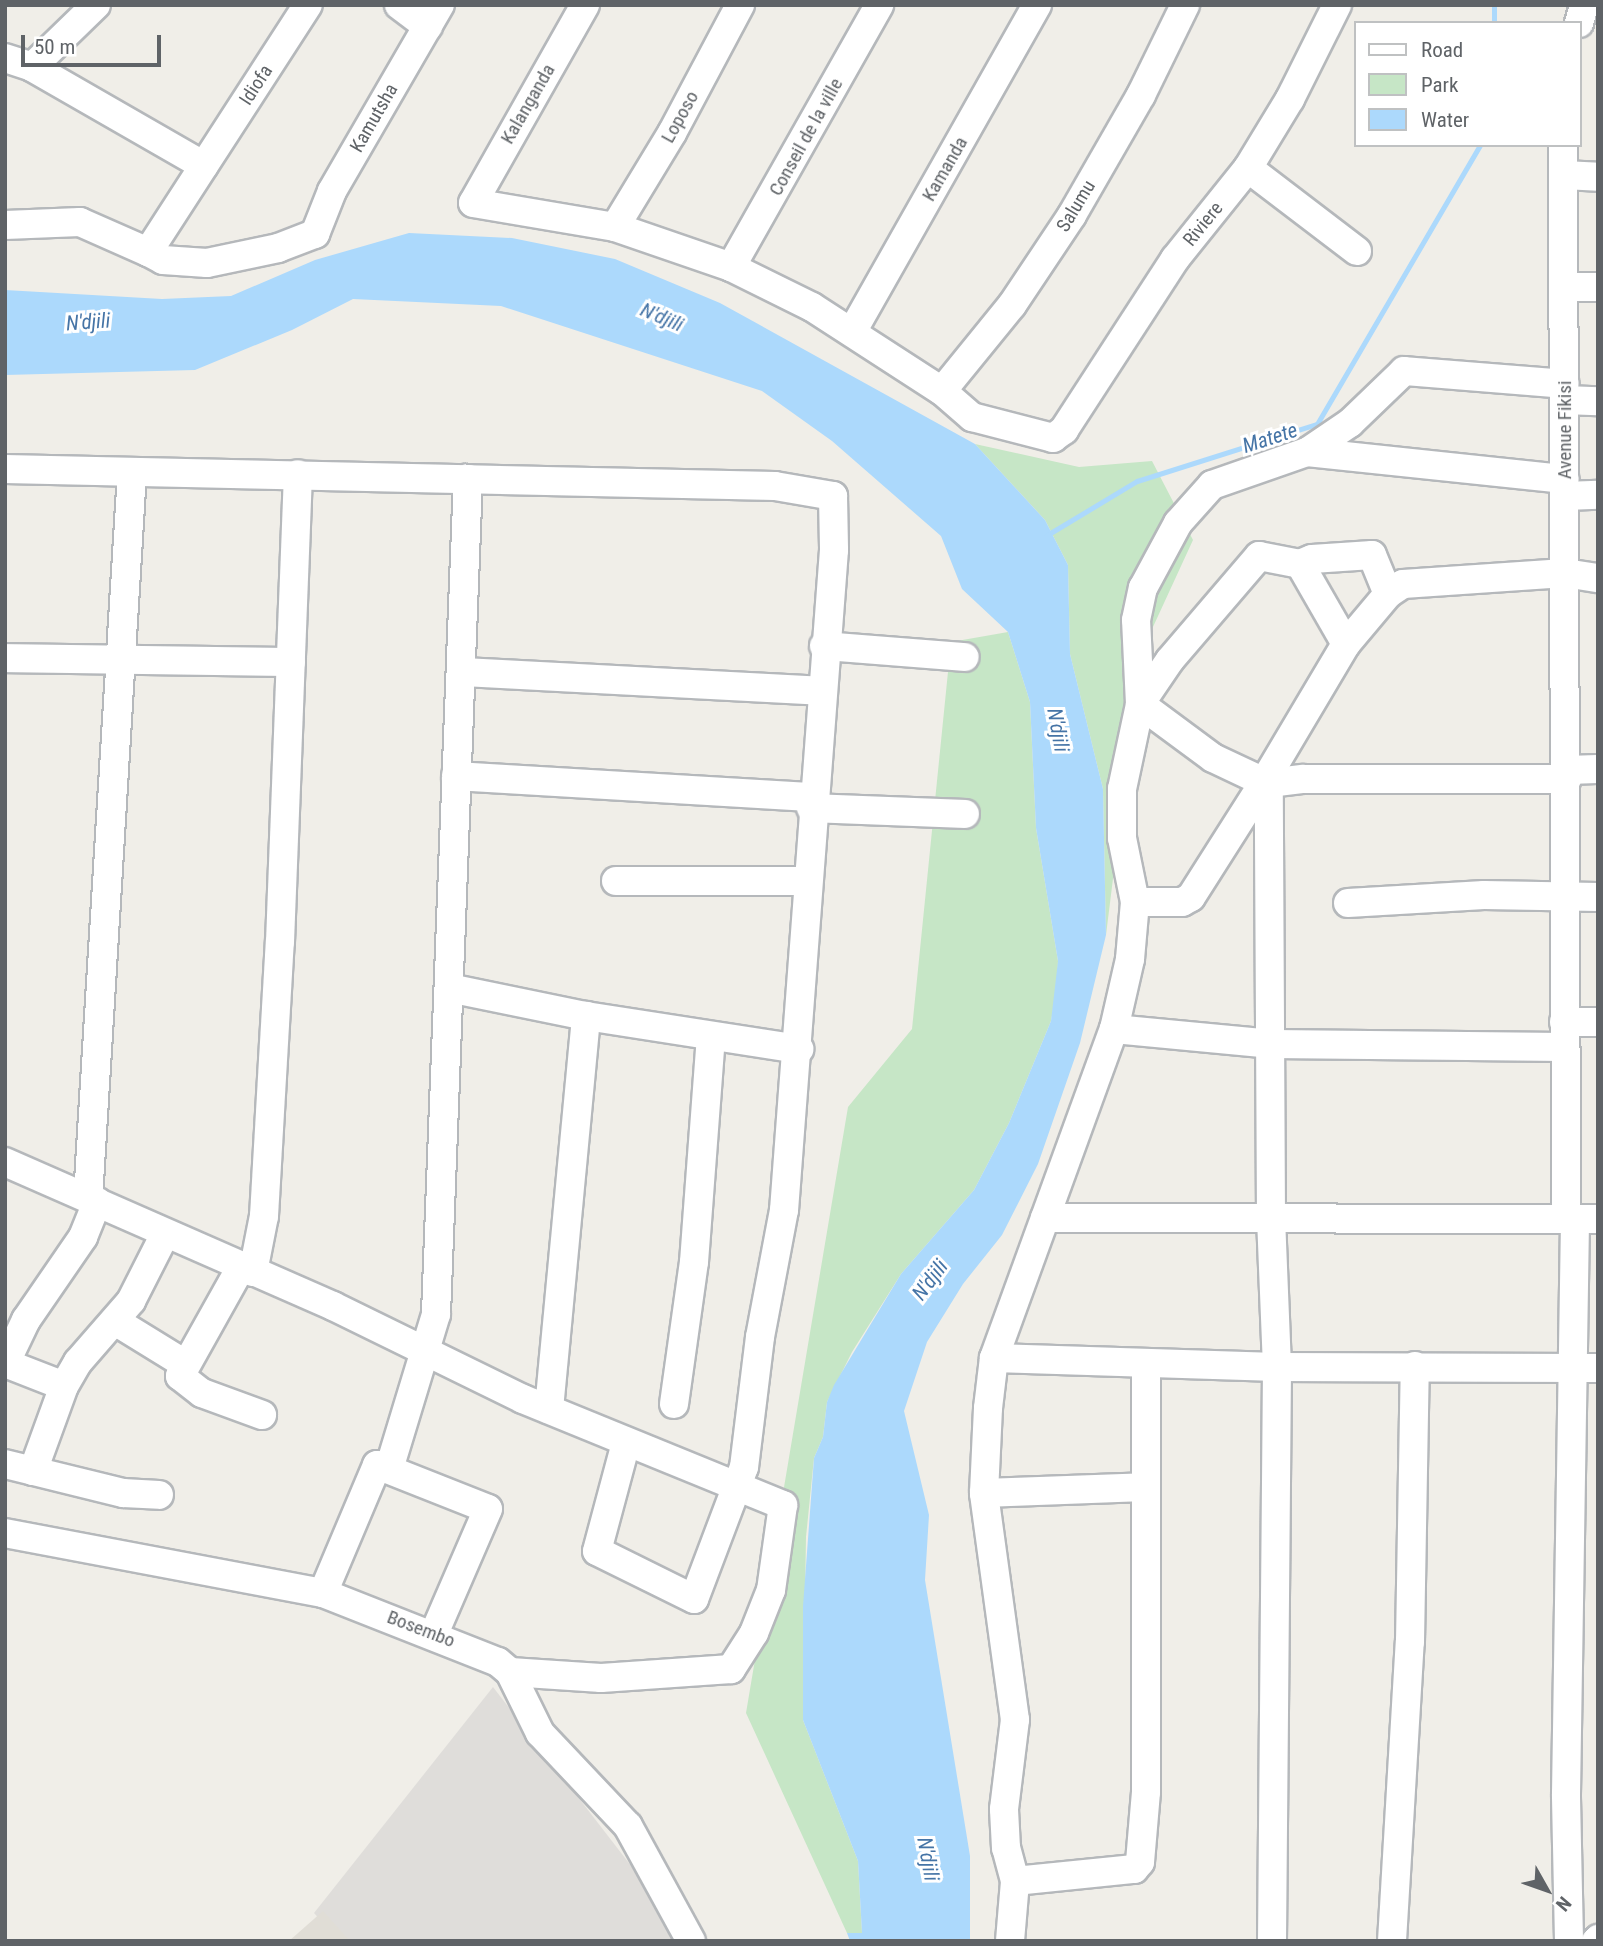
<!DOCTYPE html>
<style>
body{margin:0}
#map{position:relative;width:1603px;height:1946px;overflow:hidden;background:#f0eee8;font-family:"Roboto Condensed",sans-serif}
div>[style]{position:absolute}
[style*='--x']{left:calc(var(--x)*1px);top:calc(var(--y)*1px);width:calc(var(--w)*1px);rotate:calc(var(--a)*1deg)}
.industrial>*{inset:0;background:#dfddda}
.education>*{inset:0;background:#e0ddd6}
.green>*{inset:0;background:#c6e6c6}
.water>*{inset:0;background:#acd9fc}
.stream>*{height:5px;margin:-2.5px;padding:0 2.5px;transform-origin:2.5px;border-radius:2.5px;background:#acd9fc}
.roads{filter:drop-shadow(2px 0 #b5b8bb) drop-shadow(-2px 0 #b5b8bb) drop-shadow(0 2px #b5b8bb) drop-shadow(0 -2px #b5b8bb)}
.minor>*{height:28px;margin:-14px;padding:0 14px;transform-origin:14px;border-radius:14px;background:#fff}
span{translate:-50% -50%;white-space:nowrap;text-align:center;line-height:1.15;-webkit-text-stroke:6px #fff;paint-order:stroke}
.street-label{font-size:19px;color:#5f6367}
.water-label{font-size:21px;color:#4574a6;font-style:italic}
.frame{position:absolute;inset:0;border:7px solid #5f6367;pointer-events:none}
.legend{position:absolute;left:1354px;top:21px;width:228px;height:126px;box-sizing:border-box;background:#fff;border:2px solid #bfc1c2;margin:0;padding:9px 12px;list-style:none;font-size:21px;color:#5f6367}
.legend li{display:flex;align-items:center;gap:14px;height:35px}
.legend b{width:35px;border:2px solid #bfc1c2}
.north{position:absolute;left:1512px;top:1855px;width:70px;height:70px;-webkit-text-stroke:5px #fff;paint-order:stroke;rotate:130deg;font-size:19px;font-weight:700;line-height:28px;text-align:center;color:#5f6367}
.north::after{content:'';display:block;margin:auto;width:24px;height:32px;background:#5f6367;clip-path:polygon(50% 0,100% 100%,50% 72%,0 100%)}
.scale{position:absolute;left:21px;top:35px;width:140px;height:32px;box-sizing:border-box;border:4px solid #5f6367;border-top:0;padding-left:9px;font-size:21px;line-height:24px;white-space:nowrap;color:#5f6367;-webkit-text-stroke:5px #fff;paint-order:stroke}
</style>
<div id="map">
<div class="industrial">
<div style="clip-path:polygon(493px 1687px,686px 1937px,683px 1941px,339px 1941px,314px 1913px)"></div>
</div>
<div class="education">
<div style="clip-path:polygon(323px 1911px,350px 1941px,289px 1941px)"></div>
</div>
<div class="green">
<div style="clip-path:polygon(975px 444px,1079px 467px,1152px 461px,1193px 540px,1141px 653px,1106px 935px,1103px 789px,1070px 654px,1068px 565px,1045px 520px)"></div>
<div style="clip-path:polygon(1008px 632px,1030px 702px,1036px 828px,1058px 961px,1057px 987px,1051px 1021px,1009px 1123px,974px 1190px,901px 1274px,852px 1352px,827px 1402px,823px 1437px,814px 1458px,806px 1537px,803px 1720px,858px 1861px,862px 1933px,847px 1933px,746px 1713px,848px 1107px,912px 1029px,951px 642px)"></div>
</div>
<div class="water">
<div style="clip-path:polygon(409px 233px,512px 238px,615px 259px,720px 303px,975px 444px,1045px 520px,1068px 565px,1070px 654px,1103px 789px,1106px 935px,1080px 1043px,1038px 1164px,1002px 1235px,963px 1284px,927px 1342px,904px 1411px,929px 1515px,925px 1580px,970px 1856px,970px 1941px,850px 1941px,847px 1933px,862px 1933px,858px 1861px,803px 1720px,803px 1606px,814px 1458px,823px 1437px,827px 1402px,834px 1385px,901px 1274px,974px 1190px,1009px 1123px,1051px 1021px,1058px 961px,1036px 828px,1030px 702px,1008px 632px,962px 589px,941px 536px,832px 441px,762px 391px,501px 306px,353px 299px,292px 330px,195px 370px,5px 375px,5px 290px,162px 299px,231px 296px,315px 260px)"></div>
</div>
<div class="stream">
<div style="--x:1494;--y:23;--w:18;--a:-90"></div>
<div style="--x:1047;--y:535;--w:105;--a:-31"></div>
<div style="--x:1137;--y:481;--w:189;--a:-17.6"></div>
<div style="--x:1317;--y:424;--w:323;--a:-59.7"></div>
</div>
<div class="roads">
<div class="minor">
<div style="--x:399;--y:5;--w:36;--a:37"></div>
<div style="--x:585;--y:5;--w:227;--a:119.5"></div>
<div style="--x:473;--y:203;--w:144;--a:9.6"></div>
<div style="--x:615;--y:227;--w:123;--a:19"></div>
<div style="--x:731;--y:267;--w:90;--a:26.3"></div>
<div style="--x:812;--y:307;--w:155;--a:32.9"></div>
<div style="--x:942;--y:391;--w:40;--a:41"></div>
<div style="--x:972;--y:417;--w:84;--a:14.5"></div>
<div style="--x:1053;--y:438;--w:14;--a:-36"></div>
<div style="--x:1064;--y:430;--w:204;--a:-57"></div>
<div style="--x:1175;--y:259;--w:117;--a:-51.3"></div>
<div style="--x:1248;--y:168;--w:81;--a:-58.7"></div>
<div style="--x:1290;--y:99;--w:105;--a:-63.4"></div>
<div style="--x:1579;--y:23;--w:19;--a:-74"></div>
<div style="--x:5;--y:58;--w:28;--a:18"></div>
<div style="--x:32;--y:67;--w:198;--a:29.9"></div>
<div style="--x:32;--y:67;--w:89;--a:-44.1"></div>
<div style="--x:1563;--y:145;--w:1073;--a:89.84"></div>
<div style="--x:1248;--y:168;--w:137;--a:37.3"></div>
<div style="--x:1564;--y:175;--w:34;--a:3"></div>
<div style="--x:5;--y:225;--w:75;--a:-2.3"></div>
<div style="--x:80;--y:222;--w:74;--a:23.8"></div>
<div style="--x:148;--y:252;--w:294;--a:-57.1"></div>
<div style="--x:615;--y:227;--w:110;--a:-58.8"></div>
<div style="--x:672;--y:133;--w:145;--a:-62"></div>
<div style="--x:148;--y:252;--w:17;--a:28"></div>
<div style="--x:163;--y:260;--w:44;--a:3.9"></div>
<div style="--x:207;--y:263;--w:73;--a:-11.9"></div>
<div style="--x:278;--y:248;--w:40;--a:-21"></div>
<div style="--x:315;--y:234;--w:46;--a:-68.4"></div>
<div style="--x:332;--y:191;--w:215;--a:-59.9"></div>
<div style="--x:731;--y:267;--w:301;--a:-60.5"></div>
<div style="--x:1566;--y:287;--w:32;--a:0"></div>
<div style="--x:852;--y:332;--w:376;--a:-60.5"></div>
<div style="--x:942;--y:391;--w:111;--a:-50.9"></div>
<div style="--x:1012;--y:305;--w:108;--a:-56.3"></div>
<div style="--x:1072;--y:215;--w:138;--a:-60.1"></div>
<div style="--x:1141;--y:95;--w:100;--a:-63.9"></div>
<div style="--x:1564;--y:400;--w:34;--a:2"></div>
<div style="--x:1307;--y:452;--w:259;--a:6"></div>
<div style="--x:5;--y:469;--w:770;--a:1.26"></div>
<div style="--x:775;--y:486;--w:59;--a:9.8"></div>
<div style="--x:833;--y:496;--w:54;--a:88.9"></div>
<div style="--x:834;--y:550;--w:662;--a:94.33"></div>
<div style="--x:784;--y:1210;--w:129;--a:100.7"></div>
<div style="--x:760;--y:1337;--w:131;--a:97"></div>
<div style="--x:744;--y:1467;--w:141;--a:110.7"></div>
<div style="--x:694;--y:1599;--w:108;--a:-153.7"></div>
<div style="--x:597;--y:1551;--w:112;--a:-75"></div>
<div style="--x:1565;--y:496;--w:33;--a:-2"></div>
<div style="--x:1300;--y:564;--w:92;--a:60.1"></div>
<div style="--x:824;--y:646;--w:141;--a:4.5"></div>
<div style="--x:5;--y:658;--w:286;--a:0.8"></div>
<div style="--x:463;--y:672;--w:358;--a:3"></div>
<div style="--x:1567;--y:770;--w:31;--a:-2"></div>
<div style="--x:456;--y:776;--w:357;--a:3.4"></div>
<div style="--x:1269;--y:783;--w:35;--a:-7"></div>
<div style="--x:1304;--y:779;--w:263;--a:0"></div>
<div style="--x:811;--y:808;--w:154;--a:2.2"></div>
<div style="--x:616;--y:881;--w:192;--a:0"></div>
<div style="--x:1135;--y:902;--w:47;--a:0"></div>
<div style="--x:1182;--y:902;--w:10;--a:-29"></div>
<div style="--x:1191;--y:897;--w:136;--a:-57.6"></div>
<div style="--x:1264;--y:782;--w:56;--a:-154.8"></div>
<div style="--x:1213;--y:758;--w:91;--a:-143.5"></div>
<div style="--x:1140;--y:704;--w:53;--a:-55.7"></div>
<div style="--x:1170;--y:660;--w:137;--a:-49.4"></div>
<div style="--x:1259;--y:556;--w:42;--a:11"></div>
<div style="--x:1300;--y:564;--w:13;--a:-23"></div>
<div style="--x:1312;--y:559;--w:60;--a:-3.8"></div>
<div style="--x:1372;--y:555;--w:42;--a:67.7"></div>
<div style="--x:1348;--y:903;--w:136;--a:-3.4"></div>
<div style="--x:1484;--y:895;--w:114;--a:1"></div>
<div style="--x:449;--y:988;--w:140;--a:11.6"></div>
<div style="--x:586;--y:1016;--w:216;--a:8.8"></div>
<div style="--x:1564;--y:1022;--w:34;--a:0"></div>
<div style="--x:1114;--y:1029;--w:159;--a:5.4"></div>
<div style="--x:1272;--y:1044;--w:292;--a:0.6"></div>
<div style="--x:5;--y:1162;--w:358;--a:23.7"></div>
<div style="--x:333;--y:1306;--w:212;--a:26.1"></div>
<div style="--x:523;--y:1399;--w:281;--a:22.2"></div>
<div style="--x:783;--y:1505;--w:86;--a:98"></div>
<div style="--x:771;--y:1590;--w:46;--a:111.6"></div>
<div style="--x:754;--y:1633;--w:43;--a:122.6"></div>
<div style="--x:731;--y:1669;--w:130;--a:176"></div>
<div style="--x:601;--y:1678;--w:91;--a:-176.2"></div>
<div style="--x:88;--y:1198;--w:727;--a:-86.53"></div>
<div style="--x:1045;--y:1218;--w:553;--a:0.1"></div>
<div style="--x:241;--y:1267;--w:125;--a:119.2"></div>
<div style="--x:180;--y:1376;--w:28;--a:38"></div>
<div style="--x:202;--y:1393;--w:64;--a:20.1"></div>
<div style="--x:253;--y:1272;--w:57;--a:-78.9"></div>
<div style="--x:264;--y:1216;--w:274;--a:-86.7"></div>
<div style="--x:280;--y:942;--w:468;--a:-87.8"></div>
<div style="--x:115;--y:1321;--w:82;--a:31.6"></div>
<div style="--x:994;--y:1358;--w:283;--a:1.8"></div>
<div style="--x:1277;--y:1367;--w:321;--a:0.2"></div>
<div style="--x:5;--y:1363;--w:63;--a:21.3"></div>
<div style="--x:5;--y:1364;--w:49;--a:-64.5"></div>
<div style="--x:26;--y:1320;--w:101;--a:-55.5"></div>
<div style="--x:83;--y:1237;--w:38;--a:-68"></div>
<div style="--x:674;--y:1404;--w:143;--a:-82"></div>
<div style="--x:694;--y:1262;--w:225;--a:-85.7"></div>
<div style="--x:549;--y:1409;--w:395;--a:-84.6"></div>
<div style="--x:5;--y:1464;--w:122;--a:13.8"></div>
<div style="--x:123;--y:1493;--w:36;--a:3"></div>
<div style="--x:389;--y:1469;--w:162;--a:-73.1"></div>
<div style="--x:436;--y:1314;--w:836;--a:-87.81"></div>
<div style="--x:33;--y:1471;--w:90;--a:-70"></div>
<div style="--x:64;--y:1386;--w:28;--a:-60"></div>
<div style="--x:78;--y:1362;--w:81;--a:-49"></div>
<div style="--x:131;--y:1301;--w:75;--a:-63.1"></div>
<div style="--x:984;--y:1493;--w:160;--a:-2.1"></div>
<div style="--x:5;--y:1533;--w:324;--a:10.7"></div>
<div style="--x:323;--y:1593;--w:188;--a:21.5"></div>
<div style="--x:498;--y:1662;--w:16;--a:40"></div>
<div style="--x:510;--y:1672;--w:68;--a:63.8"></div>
<div style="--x:540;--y:1733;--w:128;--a:46.6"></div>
<div style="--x:628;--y:1826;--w:131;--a:61.3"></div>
<div style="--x:323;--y:1593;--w:139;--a:-67.1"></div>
<div style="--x:377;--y:1465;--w:119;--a:21.6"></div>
<div style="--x:488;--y:1509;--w:136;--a:113.4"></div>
<div style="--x:1015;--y:1881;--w:120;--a:-5.8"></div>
<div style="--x:1134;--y:1869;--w:9;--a:-49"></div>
<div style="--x:1140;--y:1862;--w:70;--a:-85.1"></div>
<div style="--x:1146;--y:1792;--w:428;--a:-90"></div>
<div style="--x:1010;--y:1941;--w:60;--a:-85.2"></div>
<div style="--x:1015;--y:1881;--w:34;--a:-105"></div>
<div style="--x:1006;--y:1848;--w:39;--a:-93"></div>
<div style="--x:1004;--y:1809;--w:90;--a:-83"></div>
<div style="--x:1015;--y:1720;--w:229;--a:-97.8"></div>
<div style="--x:984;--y:1493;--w:85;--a:-87.3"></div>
<div style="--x:988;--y:1408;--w:50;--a:-83.2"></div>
<div style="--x:994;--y:1358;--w:350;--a:-70"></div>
<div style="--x:1114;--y:1029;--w:72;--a:-77.1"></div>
<div style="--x:1130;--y:959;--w:57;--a:-85"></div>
<div style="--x:1135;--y:902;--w:65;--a:-101.5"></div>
<div style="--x:1122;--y:838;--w:49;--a:-90"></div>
<div style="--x:1122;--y:789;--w:87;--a:-78"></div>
<div style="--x:1140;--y:704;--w:84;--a:-92.7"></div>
<div style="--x:1136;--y:620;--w:33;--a:-78"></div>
<div style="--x:1143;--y:588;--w:74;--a:-61.7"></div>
<div style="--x:1178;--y:523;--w:51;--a:-48.2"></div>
<div style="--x:1212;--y:485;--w:101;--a:-19.2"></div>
<div style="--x:1307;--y:452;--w:52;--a:-34"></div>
<div style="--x:1350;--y:423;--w:75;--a:-43.9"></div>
<div style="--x:1404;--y:371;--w:161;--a:4.6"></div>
<div style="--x:1272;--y:1941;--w:574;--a:-89.5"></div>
<div style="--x:1277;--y:1367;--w:150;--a:-92.3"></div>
<div style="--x:1271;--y:1217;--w:434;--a:-90.3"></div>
<div style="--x:1269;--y:783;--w:5;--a:-169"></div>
<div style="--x:1264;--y:782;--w:161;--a:-59.3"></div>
<div style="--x:1346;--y:644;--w:65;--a:-50"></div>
<div style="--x:1388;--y:594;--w:18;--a:-34"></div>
<div style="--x:1403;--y:584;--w:162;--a:-3.9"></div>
<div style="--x:1565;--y:573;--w:33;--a:9"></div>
<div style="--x:1392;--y:1941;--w:300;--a:-86.6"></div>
<div style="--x:1410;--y:1642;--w:276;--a:-89"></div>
<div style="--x:1569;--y:1941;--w:147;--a:-91.2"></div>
<div style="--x:1566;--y:1794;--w:575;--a:-89.1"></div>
<div style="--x:1596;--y:1941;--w:3;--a:-45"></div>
</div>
</div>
<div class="street-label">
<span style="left:256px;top:85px;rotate:-57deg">Idiofa</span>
<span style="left:528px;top:104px;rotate:-60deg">Kalanganda</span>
<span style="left:680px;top:117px;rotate:-61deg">Loposo</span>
<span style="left:374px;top:118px;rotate:-60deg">Kamutsha</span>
<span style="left:806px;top:137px;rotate:-61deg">Conseil de la ville</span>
<span style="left:945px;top:169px;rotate:-60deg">Kamanda</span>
<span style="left:1076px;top:206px;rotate:-59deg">Salumu</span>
<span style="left:1203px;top:224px;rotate:-51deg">Riviere</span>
<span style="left:1565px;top:430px;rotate:-90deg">Avenue Fikisi</span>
<span style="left:421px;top:1629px;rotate:21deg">Bosembo</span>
</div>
<div class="water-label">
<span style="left:662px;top:317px;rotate:23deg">N'djili</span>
<span style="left:88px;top:322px;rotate:-4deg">N'djili</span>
<span style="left:1270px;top:438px;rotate:-18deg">Matete</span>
<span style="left:1058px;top:730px;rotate:80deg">N'djili</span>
<span style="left:930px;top:1280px;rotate:-53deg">N'djili</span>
<span style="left:928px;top:1859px;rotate:80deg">N'djili</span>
</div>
<div class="frame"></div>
<ul class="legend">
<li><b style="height:9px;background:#fff"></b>Road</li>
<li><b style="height:19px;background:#c6e6c6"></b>Park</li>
<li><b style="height:19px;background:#acd9fc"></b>Water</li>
</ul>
<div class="north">N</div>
<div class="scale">50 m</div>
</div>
